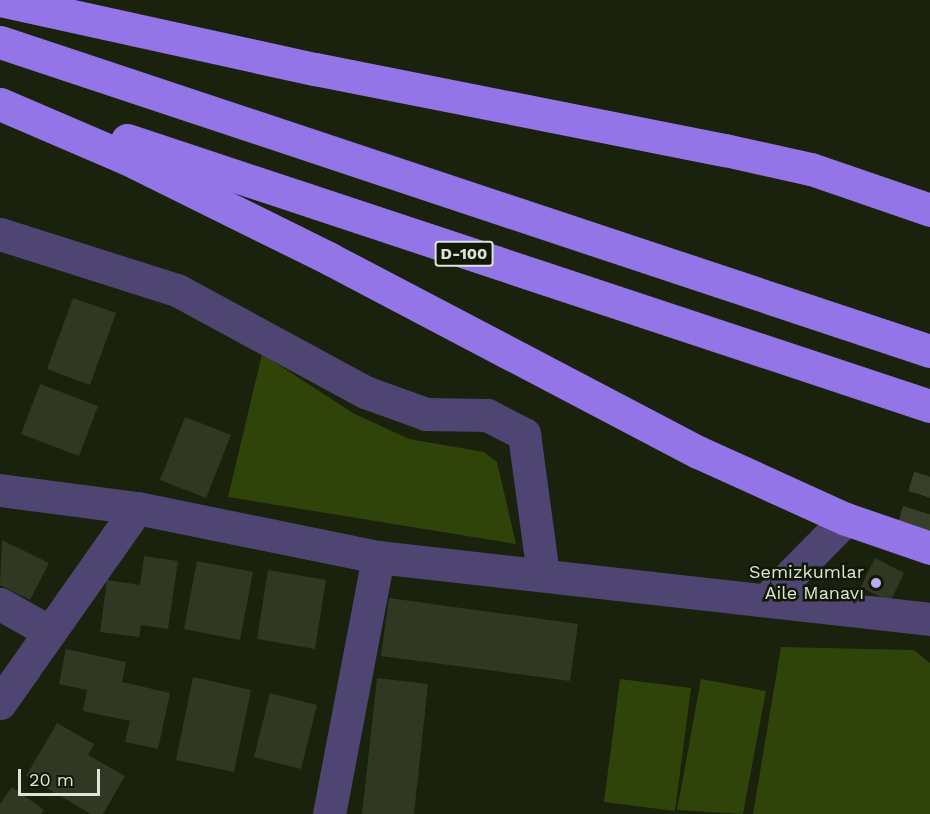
<!DOCTYPE html>
<meta charset="utf-8">
<style>
body{margin:0}
#map{position:relative;width:930px;height:814px;overflow:hidden;background:#1a220d;font-family:"Work Sans",sans-serif}
div>[style]{position:absolute}
[style*='--x']{left:calc(var(--x)*1px);top:calc(var(--y)*1px);width:calc(var(--w)*1px);rotate:calc(var(--a)*1deg)}
.green>*{inset:0;background:#304308}
.building>*{inset:0;background:#303823}
.highway-tunnel>*{height:33px;margin-top:-16.5px;transform-origin:0;background:repeating-linear-gradient(90deg,#373f2b 0 33px,transparent 0 49px)}
.minor>*{height:33px;margin:-16.5px;padding:0 16.5px;transform-origin:16.5px;border-radius:16.5px;background:#4f4572}
.highway>*{height:33px;margin:-16.5px;padding:0 16.5px;transform-origin:16.5px;border-radius:16.5px;background:#9375e7}
.dots>*{width:16px;height:16px;translate:-50% -50%;box-sizing:border-box;border:3px solid #111905;border-radius:50%}
span{translate:-50% -50%;white-space:nowrap;text-align:center;line-height:1.15;-webkit-text-stroke:5px #111905;paint-order:stroke}
.shield-label span{padding:2px 4px;background:#111905;border:2px solid;border-radius:4px;-webkit-text-stroke-width:0}
.shield-label{font-size:16px;color:#dde3d6;font-weight:700}
.poi-label{font-size:18px;color:#dde3d6}
.right{translate:-100% -50%;text-align:right}
.scale{position:absolute;left:18px;top:769px;width:82px;height:27px;box-sizing:border-box;border:3px solid #dde3d6;border-top:0;padding-left:8px;font-size:18px;line-height:21px;white-space:nowrap;color:#dde3d6;-webkit-text-stroke:4px #111905;paint-order:stroke}
</style>
<div id="map">
<div class="green">
<div style="clip-path:polygon(262px 354px,353px 413px,409px 439px,484px 452px,497px 462px,516px 544px,228px 497px)"></div>
<div style="clip-path:polygon(781px 647px,914px 650px,930px 663px,930px 814px,753px 814px)"></div>
<div style="clip-path:polygon(620px 679px,691px 688px,675px 811px,604px 802px)"></div>
<div style="clip-path:polygon(701px 679px,766px 691px,743px 814px,677px 810px)"></div>
</div>
<div class="building">
<div style="clip-path:polygon(73px 298px,116px 313px,90px 385px,47px 369px)"></div>
<div style="clip-path:polygon(40px 384px,98px 406px,79px 456px,21px 434px)"></div>
<div style="clip-path:polygon(185px 417px,231px 435px,206px 498px,160px 480px)"></div>
<div style="clip-path:polygon(2px 540px,49px 563px,30px 600px,0 585px)"></div>
<div style="clip-path:polygon(144px 556px,178px 561px,168px 629px,141px 625px,139px 637px,100px 632px,107px 580px,140px 585px)"></div>
<div style="clip-path:polygon(875px 558px,904px 573px,890px 602px,861px 587px)"></div>
<div style="clip-path:polygon(197px 561px,253px 572px,240px 640px,184px 629px)"></div>
<div style="clip-path:polygon(268px 570px,326px 580px,315px 649px,257px 639px)"></div>
<div style="clip-path:polygon(389px 598px,578px 624px,570px 681px,381px 656px)"></div>
<div style="clip-path:polygon(66px 649px,126px 662px,122px 682px,170px 693px,158px 749px,125px 742px,130px 721px,83px 711px,87px 690px,59px 684px)"></div>
<div style="clip-path:polygon(193px 677px,251px 690px,234px 772px,176px 760px)"></div>
<div style="clip-path:polygon(377px 678px,428px 684px,414px 814px,362px 814px)"></div>
<div style="clip-path:polygon(270px 693px,317px 705px,301px 769px,254px 757px)"></div>
<div style="clip-path:polygon(57px 723px,94px 744px,88px 755px,125px 776px,103px 814px,91px 814px,26px 776px)"></div>
<div style="clip-path:polygon(12px 787px,44px 810px,41px 814px,0 814px,0 804px)"></div>
</div>
<div class="highway-tunnel">
<div style="--x:909;--y:542;--w:69;--a:-72.3"></div>
</div>
<div class="minor">
<div style="--x:0;--y:234;--w:186;--a:17.6"></div>
<div style="--x:177;--y:290;--w:214;--a:28.5"></div>
<div style="--x:365;--y:392;--w:65;--a:19.8"></div>
<div style="--x:426;--y:414;--w:61;--a:0.9"></div>
<div style="--x:487;--y:415;--w:42;--a:27.2"></div>
<div style="--x:524;--y:434;--w:142;--a:82.3"></div>
<div style="--x:0;--y:490;--w:138;--a:7.5"></div>
<div style="--x:137;--y:508;--w:246;--a:11.5"></div>
<div style="--x:378;--y:557;--w:555;--a:6.41"></div>
<div style="--x:766;--y:600;--w:114;--a:-45.4"></div>
<div style="--x:0;--y:604;--w:57;--a:29.2"></div>
<div style="--x:0;--y:703;--w:238;--a:-54.9"></div>
<div style="--x:329;--y:814;--w:262;--a:-79.2"></div>
</div>
<div class="highway">
<div style="--x:0;--y:0;--w:322;--a:12.4"></div>
<div style="--x:315;--y:69;--w:418;--a:11.2"></div>
<div style="--x:725;--y:150;--w:88;--a:12.5"></div>
<div style="--x:811;--y:169;--w:126;--a:19"></div>
<div style="--x:0;--y:42;--w:980;--a:18.38"></div>
<div style="--x:0;--y:104;--w:137;--a:23.2"></div>
<div style="--x:126;--y:158;--w:228;--a:26.3"></div>
<div style="--x:330;--y:259;--w:416;--a:27.7"></div>
<div style="--x:698;--y:452;--w:162;--a:24.4"></div>
<div style="--x:846;--y:519;--w:89;--a:19"></div>
<div style="--x:127;--y:140;--w:846;--a:18.33"></div>
</div>
<div class="dots">
<div style="left:876px;top:583px;background:#baaaf6"></div>
</div>
<div class="shield-label">
<span style="left:464px;top:254px">D-100</span>
</div>
<div class="poi-label">
<span class="right" style="left:864px;top:583px">Semizkumlar<br>Aile Manavı</span>
</div>
<div class="scale">20 m</div>
</div>
